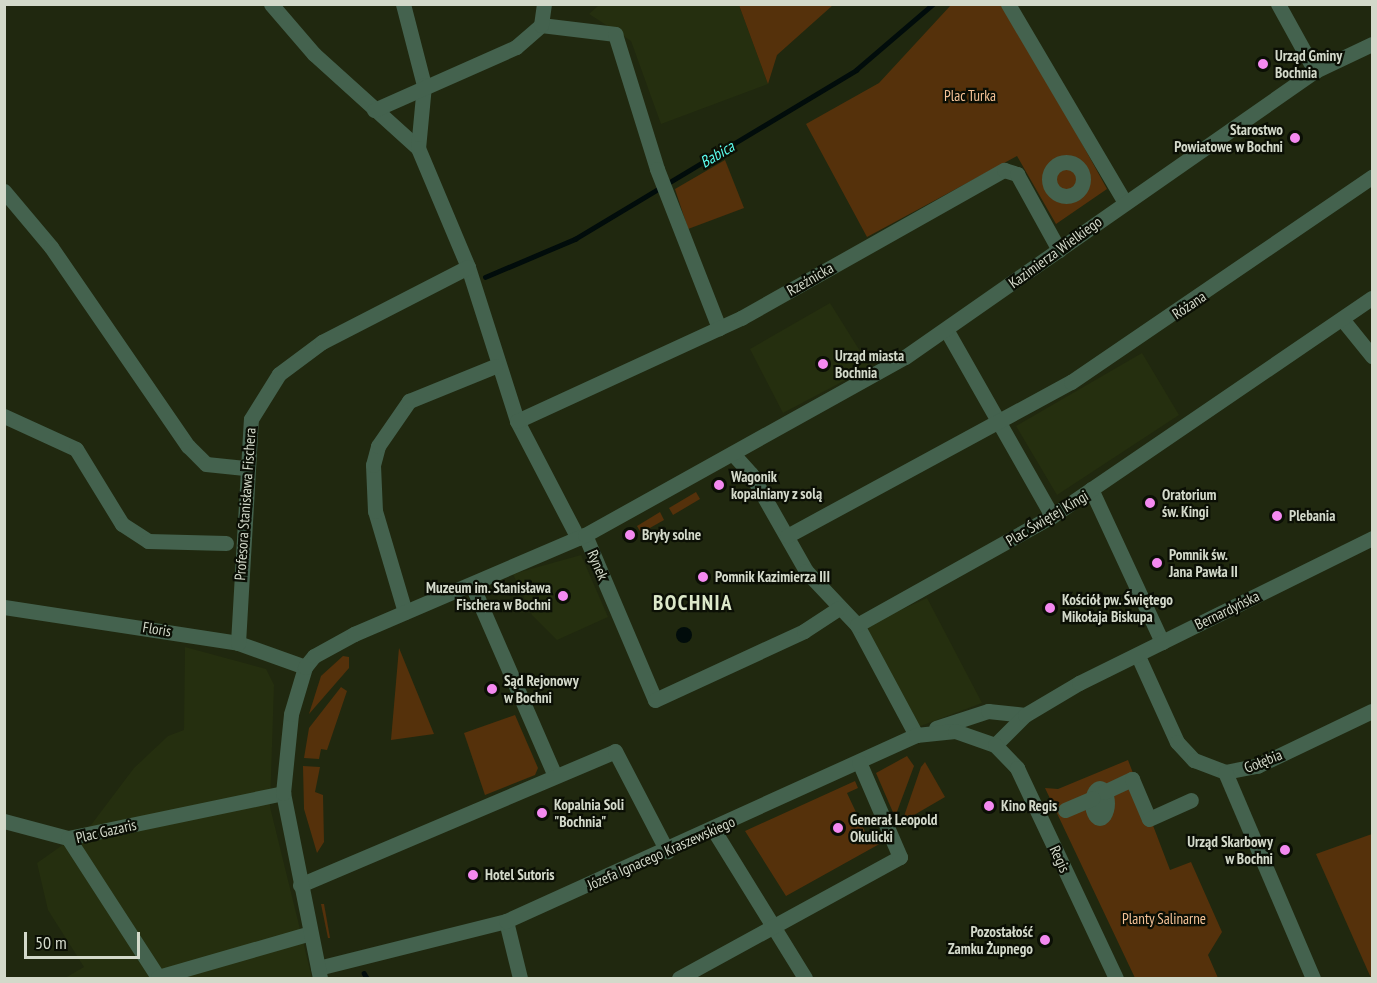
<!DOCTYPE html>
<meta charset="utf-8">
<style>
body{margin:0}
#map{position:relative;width:1377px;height:983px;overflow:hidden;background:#20280f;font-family:"PT Sans Narrow",sans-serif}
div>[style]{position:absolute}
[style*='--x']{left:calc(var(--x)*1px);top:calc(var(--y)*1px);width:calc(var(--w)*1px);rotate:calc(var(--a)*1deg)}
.built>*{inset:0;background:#252f0f}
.green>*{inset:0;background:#55310b}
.water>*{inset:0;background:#010c0b}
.round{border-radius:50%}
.stream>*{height:4.5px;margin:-2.25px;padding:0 2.25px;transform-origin:2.25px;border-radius:2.25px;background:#010c0b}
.minor>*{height:15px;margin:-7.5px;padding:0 7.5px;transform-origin:7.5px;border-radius:7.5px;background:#44624e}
.minor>.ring{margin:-7.5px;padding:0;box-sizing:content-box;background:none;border:15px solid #44624e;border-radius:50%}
.dots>*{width:16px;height:16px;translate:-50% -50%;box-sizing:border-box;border:3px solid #0b0f05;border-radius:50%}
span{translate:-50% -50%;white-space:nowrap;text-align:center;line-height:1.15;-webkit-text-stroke:4.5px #0b0f05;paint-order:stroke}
.poi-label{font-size:15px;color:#d3d9ca;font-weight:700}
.left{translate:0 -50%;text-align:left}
.right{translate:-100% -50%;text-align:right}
.park-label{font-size:15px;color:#f5c297}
.street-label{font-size:15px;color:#d3d9ca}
.water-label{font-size:16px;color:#5cfff0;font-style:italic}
.district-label{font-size:21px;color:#dce8c9;font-weight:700;letter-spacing:1.5px}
.frame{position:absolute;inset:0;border:6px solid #d3d9ca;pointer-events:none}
.scale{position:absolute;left:24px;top:932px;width:116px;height:27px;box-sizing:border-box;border:3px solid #d3d9ca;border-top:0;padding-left:8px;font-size:18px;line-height:21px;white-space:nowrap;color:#d3d9ca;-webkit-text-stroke:4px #0b0f05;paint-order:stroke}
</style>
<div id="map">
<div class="built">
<div style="clip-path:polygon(599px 5px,739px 5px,768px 84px,661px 124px,631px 41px,589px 14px)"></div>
<div style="clip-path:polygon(830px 303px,870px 367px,783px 413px,750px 349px)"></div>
<div style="clip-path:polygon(1142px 353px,1179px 415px,1057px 495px,1016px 426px)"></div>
<div style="clip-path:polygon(581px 555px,608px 617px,557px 640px,532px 615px,513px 574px)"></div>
<div style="clip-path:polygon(927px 598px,982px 703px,918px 727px,863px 627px)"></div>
<div style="clip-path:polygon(185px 647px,266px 669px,274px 685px,270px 807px,312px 978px,65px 978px,84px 967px,48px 910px,37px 863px,91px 825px,134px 768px,168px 736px,184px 730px)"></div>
</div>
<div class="green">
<div style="clip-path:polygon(739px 5px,739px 4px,833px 5px,777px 55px,768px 84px)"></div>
<div style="clip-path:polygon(951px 5px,1006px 5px,1107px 189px,1056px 224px,1017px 156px,867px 237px,806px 124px,879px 83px)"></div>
<div style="clip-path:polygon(725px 160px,744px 208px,688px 229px,675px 189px)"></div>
<div style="clip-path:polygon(696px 492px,700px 499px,673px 515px,669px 508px)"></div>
<div style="clip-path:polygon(660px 512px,664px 520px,641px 533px,637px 526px)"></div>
<div style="clip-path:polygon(399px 648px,434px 734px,391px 740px)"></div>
<div style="clip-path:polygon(343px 656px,349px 657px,349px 668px,309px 714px,321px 676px)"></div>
<div style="clip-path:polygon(341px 687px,347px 691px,327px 750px,321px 749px,319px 759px,304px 758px,309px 728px)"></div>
<div style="clip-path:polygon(515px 715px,538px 768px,535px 775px,485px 795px,464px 733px)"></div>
<div style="clip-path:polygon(907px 756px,914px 766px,895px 817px,876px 773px)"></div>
<div style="clip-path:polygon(1128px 760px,1170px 870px,1191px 862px,1222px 932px,1208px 955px,1218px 978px,1135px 978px,1045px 788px,1058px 789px)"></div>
<div style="clip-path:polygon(925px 762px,945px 797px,902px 822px,921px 767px)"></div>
<div style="clip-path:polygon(303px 766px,320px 767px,315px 792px,323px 795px,324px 842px,317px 853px,304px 809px)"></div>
<div style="clip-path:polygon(855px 781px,858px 788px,847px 793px,869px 840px,880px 835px,883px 842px,786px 896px,745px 831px)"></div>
<div style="clip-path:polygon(1372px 834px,1372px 978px,1371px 978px,1316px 854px)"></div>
<div style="clip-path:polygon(321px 904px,324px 904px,330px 938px,328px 938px)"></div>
</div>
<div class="water">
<div class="round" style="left:676px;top:627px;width:16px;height:16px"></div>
</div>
<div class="stream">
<div style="--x:485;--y:277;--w:98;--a:-22.9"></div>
<div style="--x:575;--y:239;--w:328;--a:-31"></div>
<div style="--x:856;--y:70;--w:101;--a:-40.6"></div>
<div style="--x:364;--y:973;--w:6;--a:59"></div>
</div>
<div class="minor">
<div style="--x:271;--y:4;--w:66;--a:49.3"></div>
<div style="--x:314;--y:54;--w:140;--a:42.1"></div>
<div style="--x:403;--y:4;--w:84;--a:75.5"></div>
<div style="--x:424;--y:85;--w:63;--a:95.4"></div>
<div style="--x:418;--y:148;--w:129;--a:67.2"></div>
<div style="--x:468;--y:267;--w:162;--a:72.3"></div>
<div style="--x:517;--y:421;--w:132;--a:62.5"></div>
<div style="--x:1008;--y:4;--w:229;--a:59.5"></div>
<div style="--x:1278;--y:4;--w:77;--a:61.1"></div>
<div style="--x:541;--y:25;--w:75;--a:6.9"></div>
<div style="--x:615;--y:34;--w:141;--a:72.7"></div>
<div style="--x:657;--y:169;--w:171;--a:68.7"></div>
<div style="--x:374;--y:110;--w:155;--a:-23.9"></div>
<div style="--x:516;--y:47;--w:33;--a:-41"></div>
<div style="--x:541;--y:25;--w:21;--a:-82"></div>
<div class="ring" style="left:1049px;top:162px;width:19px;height:19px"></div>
<div style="--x:4;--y:191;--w:73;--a:50"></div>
<div style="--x:51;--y:247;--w:242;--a:55.5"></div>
<div style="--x:188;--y:446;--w:25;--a:45"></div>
<div style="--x:206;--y:464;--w:39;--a:6"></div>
<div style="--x:1342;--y:319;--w:48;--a:51"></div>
<div style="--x:947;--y:331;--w:213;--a:60.4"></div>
<div style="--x:4;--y:416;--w:79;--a:24.6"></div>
<div style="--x:76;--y:449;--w:88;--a:58.5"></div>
<div style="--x:122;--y:524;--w:31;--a:33"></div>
<div style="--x:148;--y:541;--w:78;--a:1.5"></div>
<div style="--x:517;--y:421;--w:247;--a:-24.7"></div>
<div style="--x:741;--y:318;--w:302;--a:-29.4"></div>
<div style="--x:1004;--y:170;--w:14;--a:17"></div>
<div style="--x:1017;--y:174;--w:87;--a:61.1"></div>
<div style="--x:733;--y:454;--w:27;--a:48"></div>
<div style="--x:751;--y:474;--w:112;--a:60.4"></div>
<div style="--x:806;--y:571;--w:74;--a:46.6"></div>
<div style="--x:857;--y:625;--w:125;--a:61.8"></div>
<div style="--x:1091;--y:489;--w:169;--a:65.1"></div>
<div style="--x:585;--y:535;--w:179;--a:67"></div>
<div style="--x:655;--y:700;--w:164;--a:-24.8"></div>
<div style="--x:804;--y:631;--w:42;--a:-33.3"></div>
<div style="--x:787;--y:536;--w:323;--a:-28.5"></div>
<div style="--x:1071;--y:382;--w:364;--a:-34.3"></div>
<div style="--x:472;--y:585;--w:208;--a:66.5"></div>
<div style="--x:4;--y:607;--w:237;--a:8.7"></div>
<div style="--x:238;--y:643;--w:71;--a:19.7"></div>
<div style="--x:405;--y:612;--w:105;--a:-106.5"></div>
<div style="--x:375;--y:511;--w:46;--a:-92.5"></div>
<div style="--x:373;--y:465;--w:20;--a:-75"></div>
<div style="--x:378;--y:446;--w:55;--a:-55.4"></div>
<div style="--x:409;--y:401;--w:93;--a:-22.1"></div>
<div style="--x:857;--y:625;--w:223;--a:-29.2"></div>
<div style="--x:1052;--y:516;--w:387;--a:-34.3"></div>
<div style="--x:238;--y:643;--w:224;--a:-86.7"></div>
<div style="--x:251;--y:419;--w:53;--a:-58.1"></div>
<div style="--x:279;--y:374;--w:54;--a:-36.7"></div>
<div style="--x:322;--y:342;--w:164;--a:-27.2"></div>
<div style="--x:1138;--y:656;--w:94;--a:65.6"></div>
<div style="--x:1177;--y:742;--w:25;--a:47"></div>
<div style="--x:1194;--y:760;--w:33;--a:21"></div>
<div style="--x:1225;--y:772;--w:33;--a:-11"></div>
<div style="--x:1257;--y:766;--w:127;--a:-25.6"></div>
<div style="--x:936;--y:728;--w:55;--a:-18.1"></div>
<div style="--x:988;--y:711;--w:37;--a:6"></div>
<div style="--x:995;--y:745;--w:42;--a:-45"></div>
<div style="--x:1025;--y:715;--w:63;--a:-30.7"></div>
<div style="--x:1079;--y:683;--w:327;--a:-26.3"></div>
<div style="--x:1225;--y:772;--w:224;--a:66.9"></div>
<div class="ring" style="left:1092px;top:788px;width:-3px;height:-3px"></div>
<div style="--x:1104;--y:792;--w:31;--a:-25"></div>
<div style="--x:1132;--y:779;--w:43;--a:67"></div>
<div style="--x:1149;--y:819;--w:46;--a:-24.3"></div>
<div style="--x:1065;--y:810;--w:30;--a:-23"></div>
<div style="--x:4;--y:821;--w:66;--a:14.9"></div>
<div style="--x:68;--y:838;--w:220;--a:-11.8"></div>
<div style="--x:713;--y:829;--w:175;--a:58.3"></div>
<div style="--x:68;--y:838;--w:166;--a:57.1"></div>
<div style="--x:158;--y:977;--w:158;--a:-16.1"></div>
<div style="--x:300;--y:885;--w:342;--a:-23"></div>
<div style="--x:615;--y:751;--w:113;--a:62.5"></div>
<div style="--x:506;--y:921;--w:59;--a:76.2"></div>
<div style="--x:318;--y:968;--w:194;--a:-14"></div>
<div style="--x:506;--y:921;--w:450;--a:-24.4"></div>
<div style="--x:916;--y:735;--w:39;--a:-6"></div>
<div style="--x:955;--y:731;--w:42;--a:19.3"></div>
<div style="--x:995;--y:745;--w:32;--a:46"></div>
<div style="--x:1017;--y:768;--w:232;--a:64.8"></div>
<div style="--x:320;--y:978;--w:189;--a:-101.3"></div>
<div style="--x:283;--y:793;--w:79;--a:-84.2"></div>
<div style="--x:291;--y:714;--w:49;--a:-73.4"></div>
<div style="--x:305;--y:667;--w:14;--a:-51"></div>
<div style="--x:314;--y:656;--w:46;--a:-28.8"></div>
<div style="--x:354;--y:634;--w:251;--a:-23.2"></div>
<div style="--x:585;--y:535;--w:366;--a:-29.1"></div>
<div style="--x:905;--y:357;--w:500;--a:-34.9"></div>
<div style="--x:1315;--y:71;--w:63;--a:-25.3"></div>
<div style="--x:679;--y:978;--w:252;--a:-28.7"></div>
<div style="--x:900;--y:857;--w:103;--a:-113.3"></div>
</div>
<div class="dots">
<div style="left:1263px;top:64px;background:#f489f0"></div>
<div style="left:1295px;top:138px;background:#f489f0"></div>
<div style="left:823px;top:364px;background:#f489f0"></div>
<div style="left:719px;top:485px;background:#f489f0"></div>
<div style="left:1150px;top:503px;background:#f489f0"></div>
<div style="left:1277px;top:516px;background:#f489f0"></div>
<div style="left:630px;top:535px;background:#f489f0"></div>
<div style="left:1157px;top:563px;background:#f489f0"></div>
<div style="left:703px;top:577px;background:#f489f0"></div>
<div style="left:563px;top:596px;background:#f489f0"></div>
<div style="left:1050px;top:608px;background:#f489f0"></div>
<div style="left:492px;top:689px;background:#f489f0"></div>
<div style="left:989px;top:806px;background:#f489f0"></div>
<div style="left:542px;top:813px;background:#f489f0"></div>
<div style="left:838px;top:828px;background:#f489f0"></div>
<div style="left:1285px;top:850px;background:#f489f0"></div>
<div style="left:473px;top:875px;background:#f489f0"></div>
<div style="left:1045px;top:940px;background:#f489f0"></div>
</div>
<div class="poi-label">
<span class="left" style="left:1275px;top:64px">Urząd Gminy<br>Bochnia</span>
<span class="right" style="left:1283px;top:138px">Starostwo<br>Powiatowe w Bochni</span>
<span class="left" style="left:835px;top:364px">Urząd miasta<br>Bochnia</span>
<span class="left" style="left:731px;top:485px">Wagonik<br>kopalniany z solą</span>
<span class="left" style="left:1162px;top:503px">Oratorium<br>św. Kingi</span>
<span class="left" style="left:1289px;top:516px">Plebania</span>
<span class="left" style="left:642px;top:535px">Bryły solne</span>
<span class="left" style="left:1169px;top:563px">Pomnik św.<br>Jana Pawła II</span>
<span class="left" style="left:715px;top:577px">Pomnik Kazimierza III</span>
<span class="right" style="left:551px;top:596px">Muzeum im. Stanisława<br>Fischera w Bochni</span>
<span class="left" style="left:1062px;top:608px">Kościół pw. Świętego<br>Mikołaja Biskupa</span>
<span class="left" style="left:504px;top:689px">Sąd Rejonowy<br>w Bochni</span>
<span class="left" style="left:554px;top:813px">Kopalnia Soli<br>"Bochnia"</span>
<span class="left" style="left:1001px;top:806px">Kino Regis</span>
<span class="left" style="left:850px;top:828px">Generał Leopold<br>Okulicki</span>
<span class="right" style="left:1273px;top:850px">Urząd Skarbowy<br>w Bochni</span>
<span class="left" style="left:485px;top:875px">Hotel Sutoris</span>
<span class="right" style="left:1033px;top:940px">Pozostałość<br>Zamku Żupnego</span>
</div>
<div class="park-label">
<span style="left:970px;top:96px">Plac Turka</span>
<span style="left:1164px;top:919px">Planty Salinarne</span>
</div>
<div class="street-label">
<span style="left:1055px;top:252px;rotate:-36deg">Kazimierza Wielkiego</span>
<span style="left:810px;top:279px;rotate:-30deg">Rzeźnicka</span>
<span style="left:1189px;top:305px;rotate:-34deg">Różana</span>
<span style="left:245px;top:504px;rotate:-86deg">Profesora Stanisława Fischera</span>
<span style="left:1047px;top:518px;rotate:-31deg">Plac Świętej Kingi</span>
<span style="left:598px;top:565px;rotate:67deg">Rynek</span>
<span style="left:1227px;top:610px;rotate:-26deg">Bernardyńska</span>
<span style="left:157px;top:629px;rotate:9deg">Floris</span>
<span style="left:1263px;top:761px;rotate:-22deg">Gołębia</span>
<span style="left:106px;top:831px;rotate:-13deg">Plac Gazaris</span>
<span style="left:661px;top:853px;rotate:-24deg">Józefa Ignacego Kraszewskiego</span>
<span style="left:1060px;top:859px;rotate:65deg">Regis</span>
</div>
<div class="water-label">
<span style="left:717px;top:154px;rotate:-31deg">Babica</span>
</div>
<div class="district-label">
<span style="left:693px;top:603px">BOCHNIA</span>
</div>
<div class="frame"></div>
<div class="scale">50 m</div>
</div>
